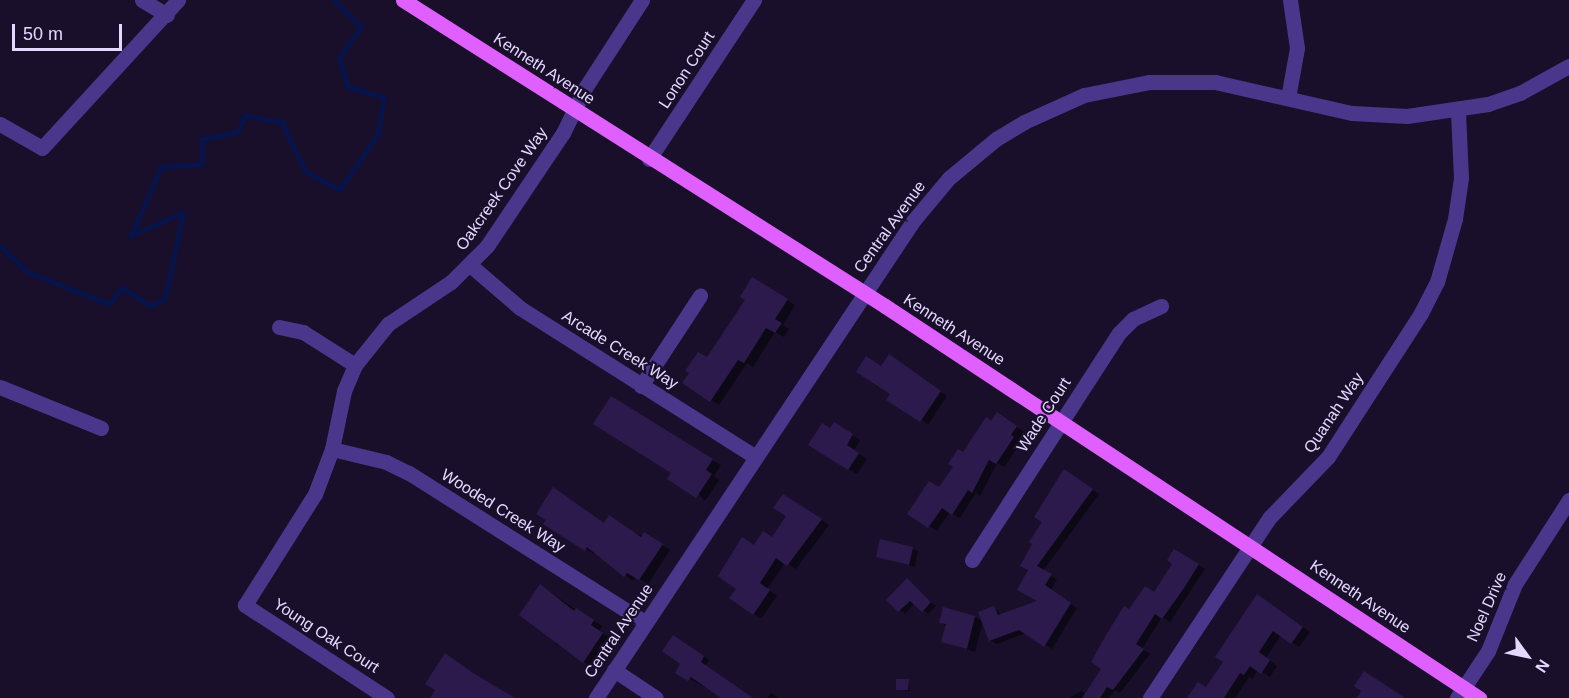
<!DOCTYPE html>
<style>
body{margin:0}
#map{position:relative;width:1569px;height:698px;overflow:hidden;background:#190f2a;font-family:Arial,sans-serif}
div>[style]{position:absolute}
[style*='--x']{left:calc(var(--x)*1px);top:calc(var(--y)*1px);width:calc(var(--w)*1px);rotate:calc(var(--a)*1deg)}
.shadow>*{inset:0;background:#0007}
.stream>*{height:4.5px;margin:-2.25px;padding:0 2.25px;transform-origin:2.25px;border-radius:2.25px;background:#07144b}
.building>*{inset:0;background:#2d1a4c}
.minor>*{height:15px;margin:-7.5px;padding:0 7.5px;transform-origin:7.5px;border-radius:7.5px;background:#4a378c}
.major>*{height:15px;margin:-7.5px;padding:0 7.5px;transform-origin:7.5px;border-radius:7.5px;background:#e05fff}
span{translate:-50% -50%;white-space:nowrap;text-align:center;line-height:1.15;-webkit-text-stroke:4.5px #190f2a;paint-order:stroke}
.street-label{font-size:16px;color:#e4d8ff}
.north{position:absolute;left:1497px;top:626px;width:60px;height:60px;-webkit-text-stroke:4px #190f2a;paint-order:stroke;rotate:123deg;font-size:16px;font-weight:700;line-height:24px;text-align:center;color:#e4d8ff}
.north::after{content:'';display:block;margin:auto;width:21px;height:27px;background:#e4d8ff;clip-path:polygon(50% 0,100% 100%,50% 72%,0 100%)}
.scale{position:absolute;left:12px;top:24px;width:110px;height:27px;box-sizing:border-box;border:3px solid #e4d8ff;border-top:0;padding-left:8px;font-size:18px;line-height:21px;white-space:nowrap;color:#e4d8ff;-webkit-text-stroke:4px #190f2a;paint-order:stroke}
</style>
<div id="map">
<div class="shadow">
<div style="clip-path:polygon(753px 279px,795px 305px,783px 325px,789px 329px,784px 337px,775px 332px,753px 367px,747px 363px,719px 405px,684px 382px,699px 354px,707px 359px,747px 299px)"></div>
<div style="clip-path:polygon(897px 360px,947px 396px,928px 425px,892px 394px,882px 368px)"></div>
<div style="clip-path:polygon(611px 398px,721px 465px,714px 476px,719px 480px,705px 501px)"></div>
<div style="clip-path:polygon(1005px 419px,1024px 432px,1018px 441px,1021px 443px,1004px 467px,997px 463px,980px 496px,976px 493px,960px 518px,950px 512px,937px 531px,909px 514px,940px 489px,992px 423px)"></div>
<div style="clip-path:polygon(834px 424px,860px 440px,854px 451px,867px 459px,857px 474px,810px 445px)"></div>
<div style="clip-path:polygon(1071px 475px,1099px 494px,1043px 571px,1057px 579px,1051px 590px,1077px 608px,1052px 649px,1026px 633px,997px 644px,990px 640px,994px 608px,1002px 615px,1041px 601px,1019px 589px)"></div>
<div style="clip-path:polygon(792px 500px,829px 525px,796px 569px,785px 563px,767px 589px,777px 596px,762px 618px,753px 614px,738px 588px,755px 547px,773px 539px,788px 516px)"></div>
<div style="clip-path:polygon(545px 524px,605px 524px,653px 539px,670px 550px,648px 584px,636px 577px,633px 581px,596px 552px,594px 554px)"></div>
<div style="clip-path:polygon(882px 541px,918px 551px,915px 567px,878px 556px)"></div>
<div style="clip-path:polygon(1175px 551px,1205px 569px,1170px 622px,1162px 617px,1142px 649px,1150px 654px,1120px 693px,1115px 690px,1109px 698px,1069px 698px,1081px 691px,1086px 694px,1103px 668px,1129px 611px,1155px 594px,1174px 563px)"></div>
<div style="clip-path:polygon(907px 580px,936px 606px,928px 614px,915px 603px,905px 614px,888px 600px)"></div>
<div style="clip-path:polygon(540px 586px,602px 626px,599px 631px,610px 638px,592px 667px,555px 643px,558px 638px)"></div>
<div style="clip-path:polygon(1265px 600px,1310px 632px,1299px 647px,1281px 635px,1266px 658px,1277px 666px,1270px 677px,1258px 670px,1252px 679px,1249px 677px,1235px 698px,1197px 698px,1207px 689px)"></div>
<div style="clip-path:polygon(975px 617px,983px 622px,975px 652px,943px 641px,947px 626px,940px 622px)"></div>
<div style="clip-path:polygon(678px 640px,709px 660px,705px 666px,752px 698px,726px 698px,677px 672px,682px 664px)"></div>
<div style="clip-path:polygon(908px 680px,910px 691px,897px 689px)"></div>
<div style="clip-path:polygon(771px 693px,776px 696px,778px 698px,768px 698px)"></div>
</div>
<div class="stream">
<div style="--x:0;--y:246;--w:38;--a:43"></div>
<div style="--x:28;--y:272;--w:87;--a:21.6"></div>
<div style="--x:109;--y:304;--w:21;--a:-51"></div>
<div style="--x:122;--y:288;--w:35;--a:31"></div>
<div style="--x:152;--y:306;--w:15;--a:-32"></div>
<div style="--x:165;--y:298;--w:87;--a:-78"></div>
<div style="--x:183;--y:213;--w:57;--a:156.1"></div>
<div style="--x:131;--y:236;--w:75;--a:-66.5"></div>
<div style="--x:161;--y:167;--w:41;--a:-4.2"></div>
<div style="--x:202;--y:164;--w:25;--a:-90"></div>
<div style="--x:202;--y:139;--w:37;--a:-11"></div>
<div style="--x:238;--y:132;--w:18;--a:-68"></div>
<div style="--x:245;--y:115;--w:38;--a:11"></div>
<div style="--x:282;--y:122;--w:55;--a:64.4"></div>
<div style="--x:306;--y:172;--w:38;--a:27"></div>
<div style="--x:340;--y:189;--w:67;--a:-55.4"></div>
<div style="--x:378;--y:134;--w:36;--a:-81"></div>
<div style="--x:384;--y:98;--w:38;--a:-163"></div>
<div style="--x:348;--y:87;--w:30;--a:-107"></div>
<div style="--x:339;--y:58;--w:38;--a:-55"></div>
<div style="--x:361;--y:27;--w:39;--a:-136"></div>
</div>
<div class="building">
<div style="clip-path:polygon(752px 277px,788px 299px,775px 319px,782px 323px,775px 333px,766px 328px,744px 363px,738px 360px,710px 402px,682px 383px,689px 373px,685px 371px,698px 352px,707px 357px,745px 300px,740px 297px)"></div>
<div style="clip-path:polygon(889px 354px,941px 391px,920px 422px,886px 400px,890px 394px,856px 372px,866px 356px,881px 366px)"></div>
<div style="clip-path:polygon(611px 396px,713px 459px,706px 470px,712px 474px,696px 498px,667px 479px,671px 473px,593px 424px)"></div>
<div style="clip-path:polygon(997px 412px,1017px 426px,1011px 435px,1014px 437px,996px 464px,989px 460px,972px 493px,968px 490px,952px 515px,942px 508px,928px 528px,907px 514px,929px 481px,939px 487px,953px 467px,948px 464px,958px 449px,963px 452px,986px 417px,991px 421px)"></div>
<div style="clip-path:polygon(834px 422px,853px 434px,847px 445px,859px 453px,848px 470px,808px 445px,822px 423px,830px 428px)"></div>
<div style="clip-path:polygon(1064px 469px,1093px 489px,1037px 566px,1052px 574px,1045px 585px,1071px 603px,1044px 647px,1019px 630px,989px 641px,978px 612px,994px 606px,998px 615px,1037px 601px,1017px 590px,1028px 570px,1020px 566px,1032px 544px,1029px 542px,1042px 522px,1034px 517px)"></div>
<div style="clip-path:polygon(553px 487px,604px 523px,609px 515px,641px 537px,644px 532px,663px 544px,639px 580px,627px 573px,624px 577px,587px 547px,585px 551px,543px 524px,546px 520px,536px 514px)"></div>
<div style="clip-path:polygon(783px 494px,822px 519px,787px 566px,776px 558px,760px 583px,770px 590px,753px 615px,729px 598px,736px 589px,718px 576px,742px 537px,754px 545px,763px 531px,772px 537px,786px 516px,773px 508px)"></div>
<div style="clip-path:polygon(880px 539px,913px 547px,909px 565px,876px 557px)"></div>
<div style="clip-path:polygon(1174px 549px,1199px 564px,1184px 588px,1162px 619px,1155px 614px,1136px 644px,1144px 649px,1113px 690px,1107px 687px,1100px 698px,1082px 698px,1101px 669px,1091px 662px,1106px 635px,1124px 606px,1129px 609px,1145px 586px,1154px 592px,1172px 564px,1167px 560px)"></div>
<div style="clip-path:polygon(907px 578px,931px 602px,922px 612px,910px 601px,898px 612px,886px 600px)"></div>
<div style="clip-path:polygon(540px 584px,574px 611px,576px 608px,594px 620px,591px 625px,603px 633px,583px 663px,519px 615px)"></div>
<div style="clip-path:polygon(1257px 594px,1303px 627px,1291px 644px,1273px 631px,1259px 652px,1270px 660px,1261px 674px,1250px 666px,1244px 675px,1240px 673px,1224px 698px,1187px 698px,1198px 682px,1206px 687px,1223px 662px,1215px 657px)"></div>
<div style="clip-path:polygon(943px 607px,975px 616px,967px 649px,941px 642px,946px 624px,939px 623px)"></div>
<div style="clip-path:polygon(673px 635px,704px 656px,701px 662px,753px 698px,721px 698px,691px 677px,688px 681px,675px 673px,680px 664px,662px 651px)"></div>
<div style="clip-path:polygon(445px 653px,473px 673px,515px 698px,430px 698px,435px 690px,425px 684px)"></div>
<div style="clip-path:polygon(1364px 671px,1405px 698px,1357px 698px,1361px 691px,1354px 686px)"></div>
<div style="clip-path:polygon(896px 679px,909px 679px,908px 690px,896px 690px)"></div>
</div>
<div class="minor">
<div style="--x:142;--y:0;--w:29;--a:31"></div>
<div style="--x:1288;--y:98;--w:51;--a:-79.8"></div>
<div style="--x:1297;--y:48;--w:49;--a:-98.3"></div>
<div style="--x:0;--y:124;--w:48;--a:29.7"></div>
<div style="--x:42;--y:148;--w:201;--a:-47.4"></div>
<div style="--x:649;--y:159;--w:191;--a:-56.6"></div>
<div style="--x:470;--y:265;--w:66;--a:40.7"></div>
<div style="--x:520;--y:308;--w:279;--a:32.3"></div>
<div style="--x:279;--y:327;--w:25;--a:12"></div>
<div style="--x:303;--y:332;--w:62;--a:32.4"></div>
<div style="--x:641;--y:386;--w:108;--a:-56.8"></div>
<div style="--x:0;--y:387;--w:109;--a:22.1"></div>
<div style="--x:332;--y:449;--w:56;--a:13.5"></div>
<div style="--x:386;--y:462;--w:25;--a:26"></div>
<div style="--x:409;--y:473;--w:280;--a:32.3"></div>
<div style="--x:972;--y:560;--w:270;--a:-57.1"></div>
<div style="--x:1119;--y:333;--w:20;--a:-45"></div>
<div style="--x:1133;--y:319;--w:31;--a:-25"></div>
<div style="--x:614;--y:670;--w:50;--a:33.7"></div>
<div style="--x:387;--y:698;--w:170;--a:-146.8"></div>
<div style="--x:245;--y:605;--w:131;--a:-57.8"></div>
<div style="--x:315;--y:494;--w:48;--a:-69.3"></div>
<div style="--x:332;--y:449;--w:59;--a:-78.3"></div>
<div style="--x:344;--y:391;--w:28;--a:-67"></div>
<div style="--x:355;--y:365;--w:53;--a:-51.2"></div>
<div style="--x:388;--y:324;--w:76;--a:-33.7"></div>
<div style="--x:451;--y:282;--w:51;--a:-45"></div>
<div style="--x:487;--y:246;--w:136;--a:-56.1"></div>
<div style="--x:563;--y:133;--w:50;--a:-63.9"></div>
<div style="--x:585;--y:88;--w:105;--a:-57.1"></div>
<div style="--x:596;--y:698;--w:573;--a:-56.39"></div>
<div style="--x:913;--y:221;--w:56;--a:-50.1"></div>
<div style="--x:949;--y:178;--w:61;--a:-39.7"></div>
<div style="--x:996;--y:139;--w:33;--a:-31"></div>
<div style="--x:1024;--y:122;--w:66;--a:-24.2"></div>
<div style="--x:1084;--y:95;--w:66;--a:-11.3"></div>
<div style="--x:1149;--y:82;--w:66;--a:0"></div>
<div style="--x:1215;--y:82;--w:140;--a:12.8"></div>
<div style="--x:1352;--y:113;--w:55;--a:3.1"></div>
<div style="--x:1407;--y:116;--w:82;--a:-8.4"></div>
<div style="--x:1488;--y:104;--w:34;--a:-19"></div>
<div style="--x:1520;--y:93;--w:56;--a:-28.9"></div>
<div style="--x:1150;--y:698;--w:217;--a:-56.5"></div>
<div style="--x:1270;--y:517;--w:83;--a:-46"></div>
<div style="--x:1328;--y:457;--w:171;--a:-57.1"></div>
<div style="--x:1421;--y:313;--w:35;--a:-63"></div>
<div style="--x:1437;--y:282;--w:66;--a:-74.1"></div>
<div style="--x:1455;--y:219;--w:41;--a:-81.7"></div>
<div style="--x:1461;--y:178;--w:67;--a:-92.6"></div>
<div style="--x:1457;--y:698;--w:56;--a:-56.6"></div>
<div style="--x:1488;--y:651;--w:72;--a:-68.1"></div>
<div style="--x:1515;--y:584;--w:100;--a:-57.3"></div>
</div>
<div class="major">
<div style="--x:403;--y:0;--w:571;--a:32.41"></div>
<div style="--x:885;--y:306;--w:712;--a:33.42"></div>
</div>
<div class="street-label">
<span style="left:544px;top:69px;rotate:33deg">Kenneth Avenue</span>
<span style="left:687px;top:70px;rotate:-57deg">Lonon Court</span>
<span style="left:502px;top:189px;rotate:-55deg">Oakcreek Cove Way</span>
<span style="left:890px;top:227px;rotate:-54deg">Central Avenue</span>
<span style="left:954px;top:330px;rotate:33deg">Kenneth Avenue</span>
<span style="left:620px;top:350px;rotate:32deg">Arcade Creek Way</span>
<span style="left:1334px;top:413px;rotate:-56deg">Quanah Way</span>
<span style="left:1044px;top:415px;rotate:-57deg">Wade Court</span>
<span style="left:503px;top:511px;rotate:32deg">Wooded Creek Way</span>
<span style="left:1360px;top:597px;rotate:34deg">Kenneth Avenue</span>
<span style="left:1487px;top:607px;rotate:-66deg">Noel Drive</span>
<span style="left:619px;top:631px;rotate:-56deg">Central Avenue</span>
<span style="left:326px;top:636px;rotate:33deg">Young Oak Court</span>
</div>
<div class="north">N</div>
<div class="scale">50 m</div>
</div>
